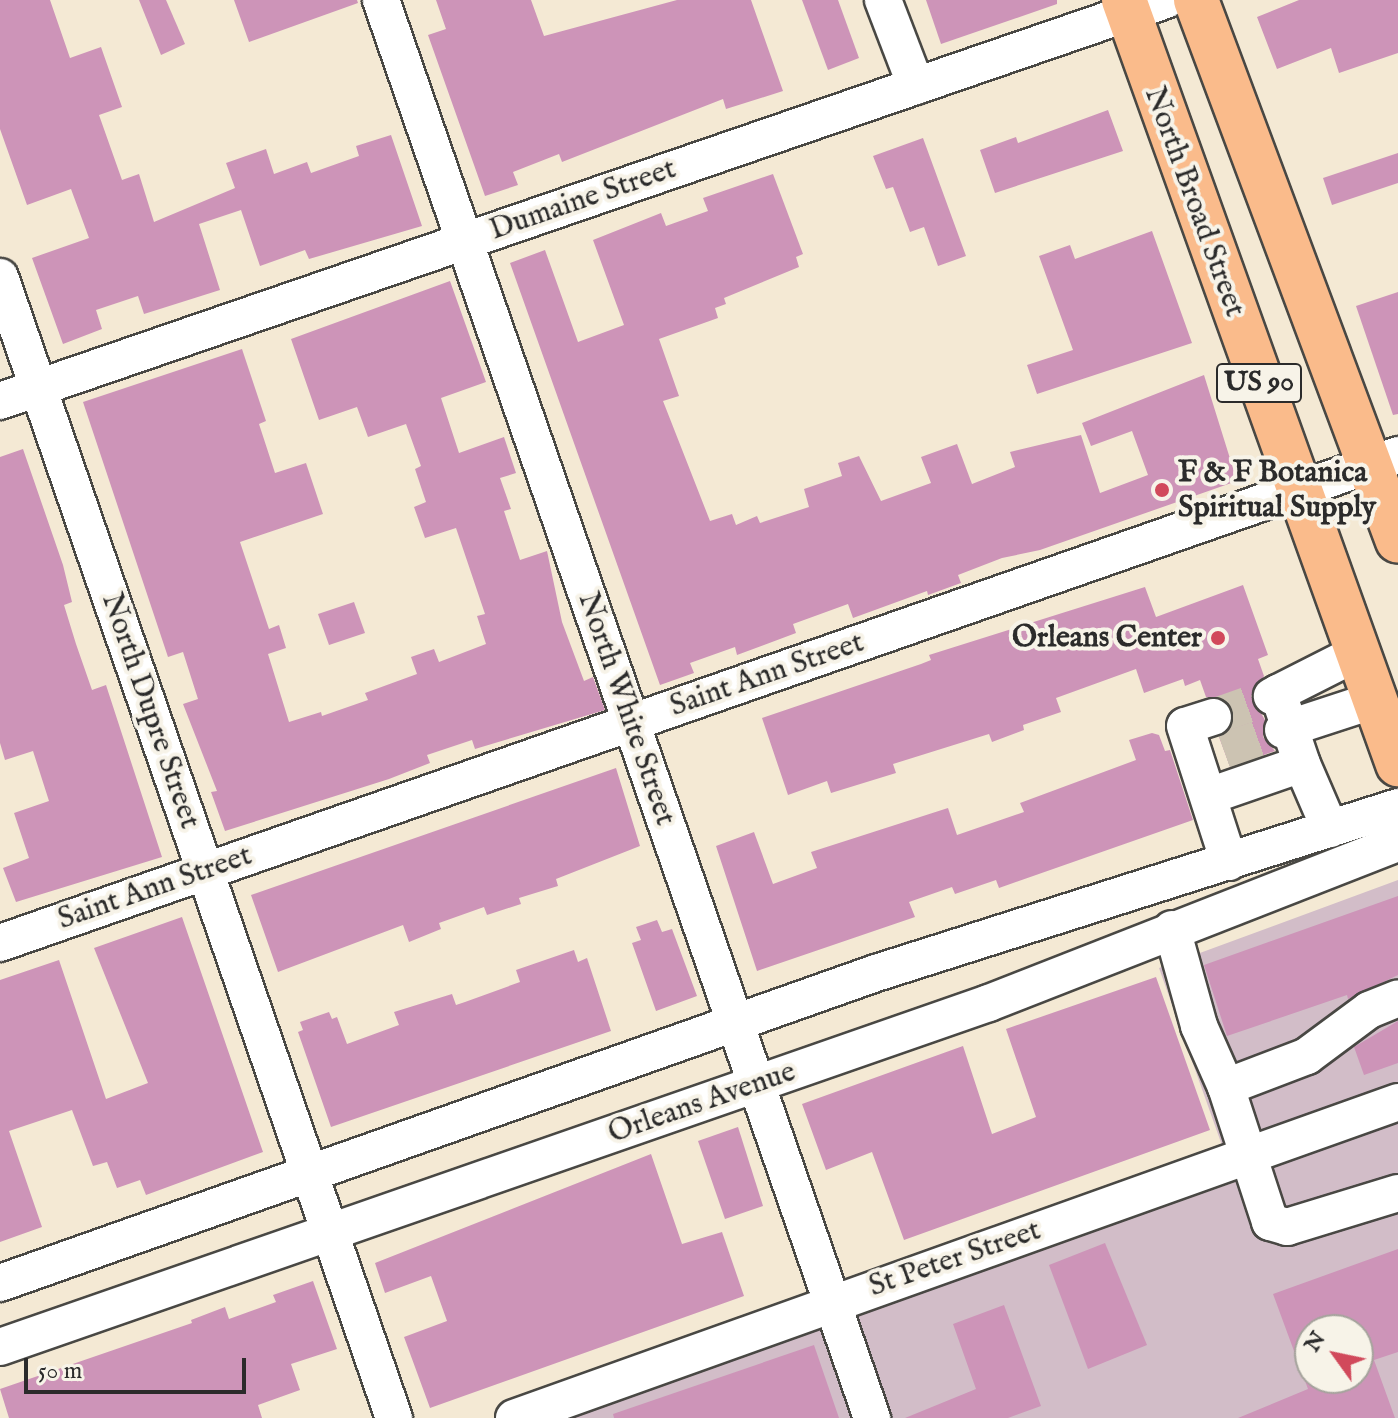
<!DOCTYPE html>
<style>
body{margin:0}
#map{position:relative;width:1398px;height:1418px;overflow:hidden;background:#f4e9d4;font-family:"IM FELL English",serif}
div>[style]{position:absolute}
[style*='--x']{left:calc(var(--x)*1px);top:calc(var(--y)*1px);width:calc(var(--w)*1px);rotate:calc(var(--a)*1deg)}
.industrial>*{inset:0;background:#d2bdc8}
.building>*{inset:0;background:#cd94b8}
.minor-tunnel>*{height:36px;margin-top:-18px;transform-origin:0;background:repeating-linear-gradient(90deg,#ccc3b2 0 36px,transparent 0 54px)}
.roads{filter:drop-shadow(2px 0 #494844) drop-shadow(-2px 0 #494844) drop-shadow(0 2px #494844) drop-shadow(0 -2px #494844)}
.minor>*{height:36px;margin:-18px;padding:0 18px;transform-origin:18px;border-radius:18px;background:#fff}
.major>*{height:44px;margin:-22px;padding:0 22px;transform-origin:22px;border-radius:22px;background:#fabb8b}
.dots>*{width:22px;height:22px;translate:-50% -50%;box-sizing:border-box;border:4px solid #f7f3e8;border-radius:50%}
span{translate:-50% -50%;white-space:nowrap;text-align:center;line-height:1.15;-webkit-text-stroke:8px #f7f3e8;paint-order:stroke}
.shield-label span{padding:2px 6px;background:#f7f3e8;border:2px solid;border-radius:6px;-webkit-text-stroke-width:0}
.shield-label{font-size:28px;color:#2b2b2b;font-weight:700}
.street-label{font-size:30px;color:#2b2b2b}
.poi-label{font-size:30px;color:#2b2b2b;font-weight:700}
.left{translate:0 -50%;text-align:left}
.right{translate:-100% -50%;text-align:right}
.north{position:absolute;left:1294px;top:1314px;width:80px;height:80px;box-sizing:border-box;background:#f7f3e8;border:2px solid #a5a39c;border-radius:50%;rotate:303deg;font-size:22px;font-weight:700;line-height:32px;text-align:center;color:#2b2b2b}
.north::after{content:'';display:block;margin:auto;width:28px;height:36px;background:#d1495b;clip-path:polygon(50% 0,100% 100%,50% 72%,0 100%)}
.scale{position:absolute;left:24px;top:1358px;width:222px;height:36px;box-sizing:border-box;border:4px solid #2b2b2b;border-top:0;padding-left:10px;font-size:24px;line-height:28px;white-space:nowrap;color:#2b2b2b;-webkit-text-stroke:6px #f7f3e8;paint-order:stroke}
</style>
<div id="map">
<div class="industrial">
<div style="clip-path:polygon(evenodd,1398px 880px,1398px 1418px,562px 1418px,1235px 1182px,1159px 968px,1398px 880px,1310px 1330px,1358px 1330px,1358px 1378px,1310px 1378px,1310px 1330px)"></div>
</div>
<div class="building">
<div style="clip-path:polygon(0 0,50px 0,70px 58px,101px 47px,122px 107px,99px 115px,122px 180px,139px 174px,154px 222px,235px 188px,226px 163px,266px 149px,274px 174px,307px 162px,311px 173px,359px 156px,356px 146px,391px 135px,422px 226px,309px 259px,305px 250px,260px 266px,241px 210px,199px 224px,220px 290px,144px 314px,138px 296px,96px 310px,102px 329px,63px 344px,32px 258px,89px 238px,71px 189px,27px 205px,0 129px)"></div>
<div style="clip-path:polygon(139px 0,166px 0,185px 44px,161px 55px)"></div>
<div style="clip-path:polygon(234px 0,357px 0,358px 3px,249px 42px)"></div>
<div style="clip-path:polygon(436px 0,531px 0,544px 36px,677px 0,751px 0,783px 91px,726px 109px,723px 99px,562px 162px,559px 154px,513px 172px,518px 185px,485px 196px,428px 35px,446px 29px)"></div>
<div style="clip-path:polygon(802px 0,838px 0,859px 58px,828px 70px)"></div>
<div style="clip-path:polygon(926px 0,1057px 0,1057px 4px,941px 44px)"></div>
<div style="clip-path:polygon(1299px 0,1398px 0,1398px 53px,1339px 73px,1331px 48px,1277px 69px,1257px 17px)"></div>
<div style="clip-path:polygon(1108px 110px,1123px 151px,995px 193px,980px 150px,1016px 137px,1018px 143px)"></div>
<div style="clip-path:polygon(923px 138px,966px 256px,938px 266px,924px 227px,910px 232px,893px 187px,886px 189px,873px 156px)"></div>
<div style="clip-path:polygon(1398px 153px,1398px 183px,1332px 205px,1323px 178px)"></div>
<div style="clip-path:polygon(773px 174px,803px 254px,796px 257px,799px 267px,724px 298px,726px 304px,715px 308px,718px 318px,659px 339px,679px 396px,663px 401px,710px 521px,732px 514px,736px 525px,757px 516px,760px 523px,809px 507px,804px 489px,842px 476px,838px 463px,859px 456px,881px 501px,931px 483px,921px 457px,957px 444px,972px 484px,1015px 467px,1010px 452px,1081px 435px,1100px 493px,1148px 475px,1132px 431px,1091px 446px,1082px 423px,1204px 375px,1237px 481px,1040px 550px,1002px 558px,958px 575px,961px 583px,928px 595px,927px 591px,853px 618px,848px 604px,793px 624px,796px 633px,737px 655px,735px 647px,690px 663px,694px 673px,660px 685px,510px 263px,545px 250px,578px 342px,624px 325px,593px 240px,661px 213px,666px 226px,708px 211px,703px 198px)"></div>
<div style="clip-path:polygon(1152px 231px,1192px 343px,1037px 394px,1027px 365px,1073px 350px,1039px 256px,1070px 245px,1075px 259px)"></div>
<div style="clip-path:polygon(450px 281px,486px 382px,441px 398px,459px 453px,504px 437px,516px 473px,500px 478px,511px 509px,504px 511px,520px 560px,547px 551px,562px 622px,584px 681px,593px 677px,605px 710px,475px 749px,472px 740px,427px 755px,430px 763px,389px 779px,225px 831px,211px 792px,217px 791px,183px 704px,198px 699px,183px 652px,168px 657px,83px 402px,242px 349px,266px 421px,259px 424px,275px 473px,306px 463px,323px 514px,240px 542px,269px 629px,279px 625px,286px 648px,268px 654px,289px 722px,321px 712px,322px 716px,368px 700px,365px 693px,417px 674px,411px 657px,434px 649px,439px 662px,486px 644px,477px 616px,485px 614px,456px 528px,425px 538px,414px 507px,426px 502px,415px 469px,421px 466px,406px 424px,368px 437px,357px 407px,319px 420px,291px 339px)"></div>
<div style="clip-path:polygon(1398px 292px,1398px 414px,1393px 415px,1356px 306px)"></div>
<div style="clip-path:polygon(23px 449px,63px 565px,72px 602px,64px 605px,76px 644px,92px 690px,106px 685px,162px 857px,16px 902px,3px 868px,29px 858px,14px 813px,49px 801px,33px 751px,5px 760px,0 743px,0 457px)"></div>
<div style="clip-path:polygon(1243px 585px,1268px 655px,1258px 659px,1264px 676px,1251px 696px,1265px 720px,1263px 737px,1275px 751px,1230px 767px,1219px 737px,1233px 722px,1228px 702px,1206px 697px,1200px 680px,1185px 686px,1183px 679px,1144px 693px,1136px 669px,1056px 698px,1061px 712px,1023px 725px,1024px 730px,992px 742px,989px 734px,893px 764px,896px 773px,831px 793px,827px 781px,788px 795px,762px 718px,921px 664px,931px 660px,929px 655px,1145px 587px,1156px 617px)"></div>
<div style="clip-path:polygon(354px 602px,365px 633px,329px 645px,318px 614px)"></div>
<div style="clip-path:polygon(1152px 733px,1159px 735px,1165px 751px,1170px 750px,1193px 820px,999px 888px,996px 880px,955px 894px,952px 887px,909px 902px,915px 917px,757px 971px,716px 846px,754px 832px,773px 884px,817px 868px,811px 852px,948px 808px,957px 835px,1024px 812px,1020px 803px,1136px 760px,1129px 740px)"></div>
<div style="clip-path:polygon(616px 768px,640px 846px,556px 879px,558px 886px,519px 898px,521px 904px,487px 915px,484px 907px,439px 923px,441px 929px,409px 942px,403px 925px,278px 972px,251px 895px)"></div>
<div style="clip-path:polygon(1398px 896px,1398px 975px,1348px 999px,1347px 995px,1227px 1036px,1204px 965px)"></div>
<div style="clip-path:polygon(182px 917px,263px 1152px,146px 1195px,140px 1180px,117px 1188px,107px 1162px,93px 1166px,72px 1110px,9px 1131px,42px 1227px,0 1242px,0 980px,59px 960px,106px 1099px,148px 1083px,94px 948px)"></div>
<div style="clip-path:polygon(657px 920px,662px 932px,672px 929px,697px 996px,656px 1011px,632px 943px,641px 940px,636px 927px)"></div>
<div style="clip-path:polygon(574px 950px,578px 962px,587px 958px,611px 1031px,331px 1127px,298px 1032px,303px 1030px,300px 1022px,329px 1012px,332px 1019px,337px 1017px,347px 1044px,399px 1025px,394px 1012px,452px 994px,456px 1005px,465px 1002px,520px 982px,516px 970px)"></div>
<div style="clip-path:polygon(1156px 977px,1210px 1130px,904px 1240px,872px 1152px,826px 1170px,802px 1104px,963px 1046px,992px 1134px,1036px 1117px,1006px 1029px)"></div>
<div style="clip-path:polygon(1398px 1021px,1398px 1063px,1364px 1075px,1354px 1047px)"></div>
<div style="clip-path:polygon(738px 1127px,763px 1206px,725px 1219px,698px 1141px)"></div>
<div style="clip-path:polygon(651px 1154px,682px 1244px,722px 1232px,744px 1296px,430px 1408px,404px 1337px,447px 1321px,431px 1276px,385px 1293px,375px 1263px)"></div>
<div style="clip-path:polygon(1105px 1243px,1147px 1345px,1088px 1369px,1049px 1265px)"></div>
<div style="clip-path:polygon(evenodd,1398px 1249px,1398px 1352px,1374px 1360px,1395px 1418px,1238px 1418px,1308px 1389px,1273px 1294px,1398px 1249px,1310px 1330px,1358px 1330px,1358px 1378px,1310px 1378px,1310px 1330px)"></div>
<div style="clip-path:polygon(313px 1281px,337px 1349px,291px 1364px,300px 1390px,258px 1405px,262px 1418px,9px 1418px,0 1389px,192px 1323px,191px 1320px,225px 1307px,229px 1319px,276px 1302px,273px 1295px)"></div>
<div style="clip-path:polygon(1004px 1305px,1041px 1406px,1008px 1418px,905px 1418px,976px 1389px,953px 1324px)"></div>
<div style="clip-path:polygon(814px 1345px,839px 1418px,614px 1418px,613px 1414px)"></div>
</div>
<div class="minor-tunnel">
<div style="--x:1213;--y:717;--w:63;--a:-19.6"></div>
<div style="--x:1224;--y:751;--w:63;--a:-19.6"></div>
</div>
<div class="roads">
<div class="minor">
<div style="--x:381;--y:0;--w:1501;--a:70.9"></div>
<div style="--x:883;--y:0;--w:92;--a:69"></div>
<div style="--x:0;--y:277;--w:1207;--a:70.95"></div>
<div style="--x:0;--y:401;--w:1233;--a:-18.98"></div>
<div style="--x:1278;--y:693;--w:89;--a:-26.9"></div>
<div style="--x:1213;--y:717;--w:29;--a:162"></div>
<div style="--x:1185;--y:726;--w:143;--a:72.1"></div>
<div style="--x:1283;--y:730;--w:97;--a:-18.1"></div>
<div style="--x:1302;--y:764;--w:71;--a:66.7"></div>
<div style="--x:1209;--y:796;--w:98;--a:-19"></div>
<div style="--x:1302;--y:764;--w:75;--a:-108.7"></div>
<div style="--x:1278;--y:693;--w:7;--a:153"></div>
<div style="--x:1172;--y:929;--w:101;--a:74.4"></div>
<div style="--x:1199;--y:1026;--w:67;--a:66.1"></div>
<div style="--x:1226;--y:1087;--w:142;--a:71.9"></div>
<div style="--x:1270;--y:1222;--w:18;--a:16"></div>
<div style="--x:1287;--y:1227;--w:116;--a:-17"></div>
<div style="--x:0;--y:943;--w:1481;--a:-19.24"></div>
<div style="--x:1226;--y:1087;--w:87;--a:-20.9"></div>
<div style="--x:1307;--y:1056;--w:77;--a:-36.6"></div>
<div style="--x:1369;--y:1010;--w:31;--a:-22"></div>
<div style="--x:0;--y:1283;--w:929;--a:-19.49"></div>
<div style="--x:876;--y:973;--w:548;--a:-17.64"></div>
<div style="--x:0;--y:1347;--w:1047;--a:-19.18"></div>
<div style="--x:989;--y:1003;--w:439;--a:-21.4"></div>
<div style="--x:514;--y:1418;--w:939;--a:-19.67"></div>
</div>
<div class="major">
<div style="--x:1124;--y:0;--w:812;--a:70.27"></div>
<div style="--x:1196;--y:0;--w:577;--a:69.53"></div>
</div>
</div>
<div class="dots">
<div style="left:1162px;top:490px;background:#d1495b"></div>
<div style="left:1218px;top:638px;background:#d1495b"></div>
</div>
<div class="shield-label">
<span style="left:1259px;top:383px">US 90</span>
</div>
<div class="street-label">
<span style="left:583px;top:200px;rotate:-19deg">Dumaine Street</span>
<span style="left:1194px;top:202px;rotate:70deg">North Broad Street</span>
<span style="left:767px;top:675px;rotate:-19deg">Saint Ann Street</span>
<span style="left:626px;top:709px;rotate:71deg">North White Street</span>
<span style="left:150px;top:711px;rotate:71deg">North Dupre Street</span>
<span style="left:155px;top:888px;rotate:-19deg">Saint Ann Street</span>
<span style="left:702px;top:1103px;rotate:-19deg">Orleans Avenue</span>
<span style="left:955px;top:1259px;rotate:-19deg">St Peter Street</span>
</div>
<div class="poi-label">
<span class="left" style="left:1178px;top:490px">F &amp; F Botanica<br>Spiritual Supply</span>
<span class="right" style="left:1202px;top:638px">Orleans Center</span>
</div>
<div class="north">N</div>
<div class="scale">50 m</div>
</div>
